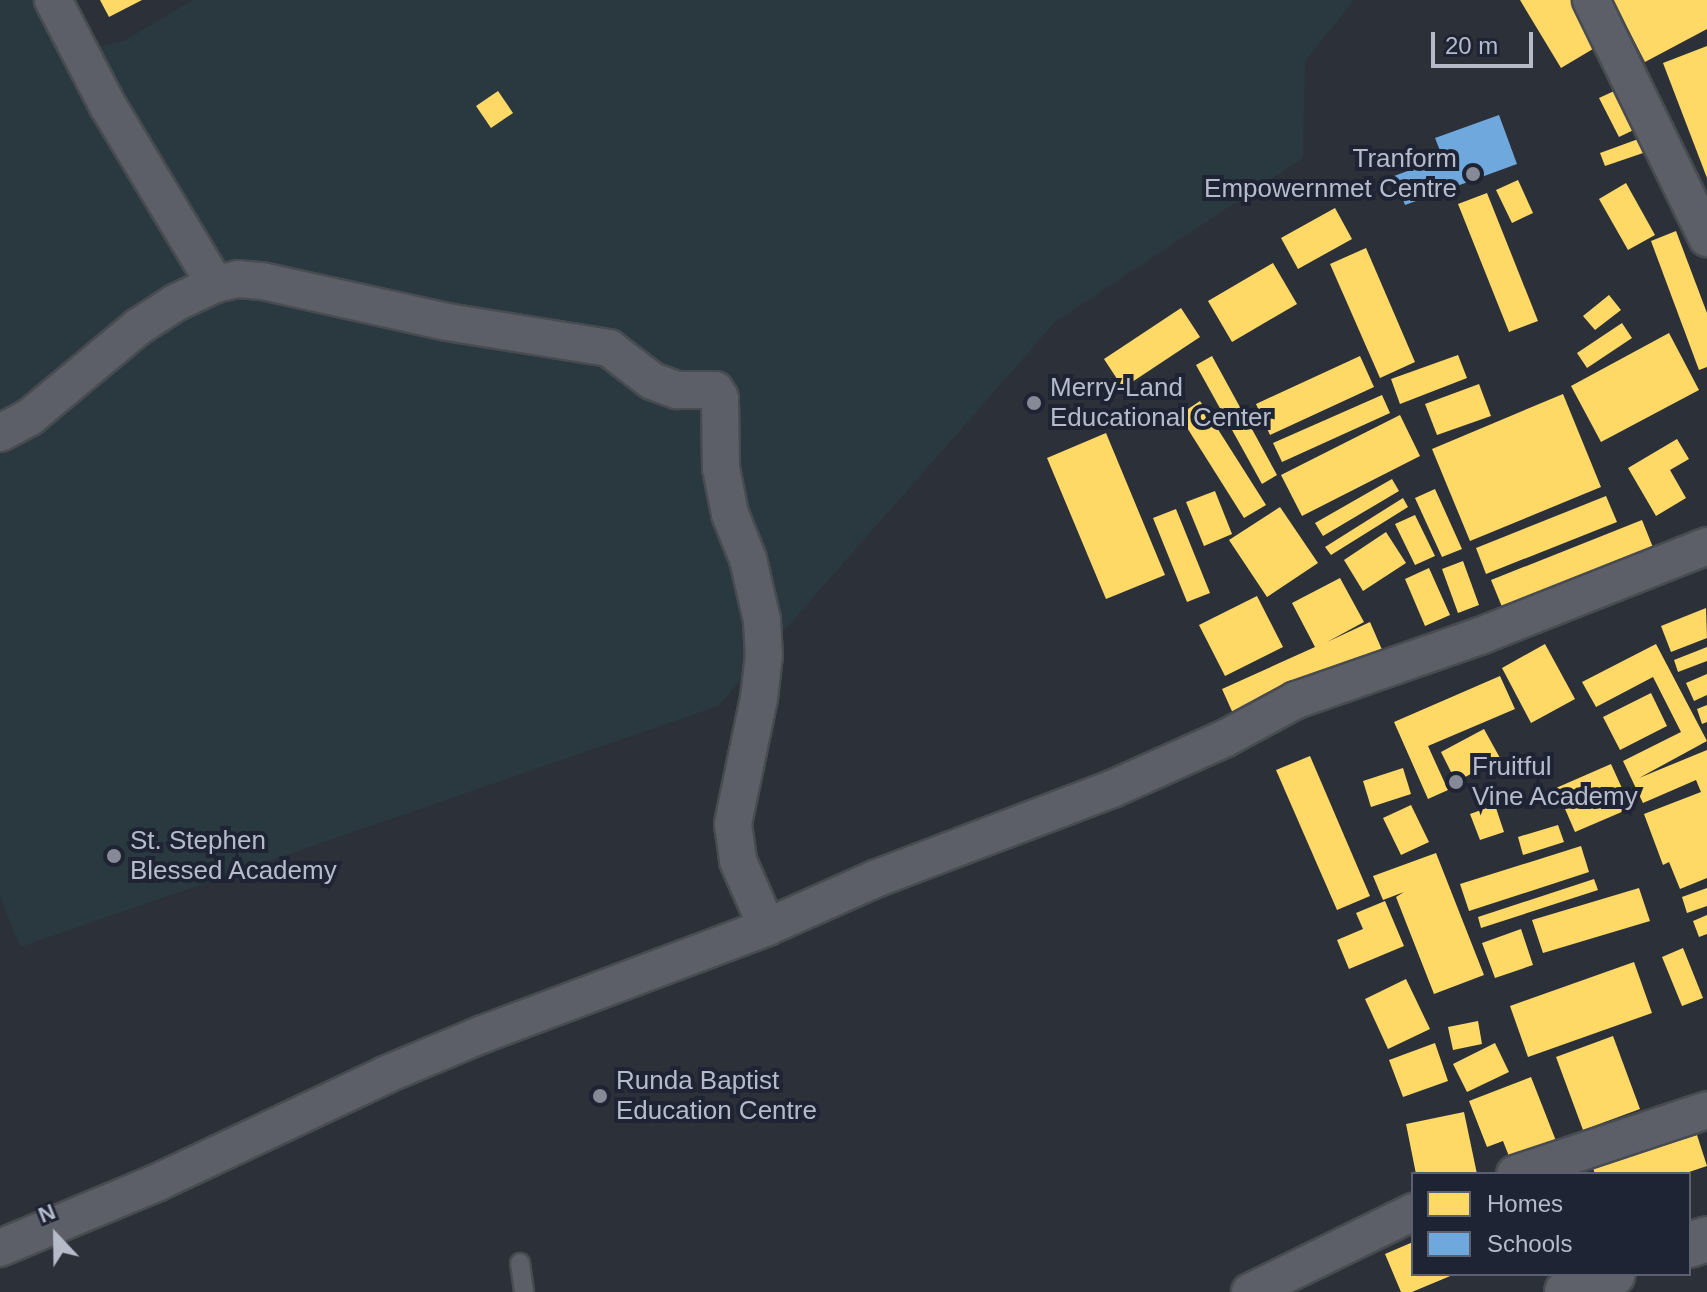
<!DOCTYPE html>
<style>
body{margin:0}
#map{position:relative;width:1707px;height:1292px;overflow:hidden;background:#2c3039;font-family:Arial,sans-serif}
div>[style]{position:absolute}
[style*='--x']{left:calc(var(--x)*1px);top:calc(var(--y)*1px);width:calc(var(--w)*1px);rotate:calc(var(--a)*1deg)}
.green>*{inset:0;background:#29393f}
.homes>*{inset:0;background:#ffd966}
.schools>*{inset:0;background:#6fa8dc}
.roads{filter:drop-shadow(2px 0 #484b52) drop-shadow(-2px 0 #484b52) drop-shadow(0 2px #484b52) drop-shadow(0 -2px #484b52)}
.service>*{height:18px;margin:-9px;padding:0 9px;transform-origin:9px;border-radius:9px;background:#5c5f67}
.minor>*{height:36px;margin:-18px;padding:0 18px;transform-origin:18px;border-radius:18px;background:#5c5f67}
.primary>*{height:44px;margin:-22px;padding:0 22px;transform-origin:22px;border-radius:22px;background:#5e6169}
.dots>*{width:22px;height:22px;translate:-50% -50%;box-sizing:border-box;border:4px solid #1e2434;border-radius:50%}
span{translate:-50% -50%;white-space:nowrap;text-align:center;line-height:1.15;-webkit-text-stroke:8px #1e2434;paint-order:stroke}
.poi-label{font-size:26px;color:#b6bbca}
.right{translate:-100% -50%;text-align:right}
.left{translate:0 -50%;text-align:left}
.legend{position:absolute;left:1411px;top:1172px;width:280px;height:104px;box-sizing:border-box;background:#1e2434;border:2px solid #5b6070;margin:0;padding:10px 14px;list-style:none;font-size:24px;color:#b6bbca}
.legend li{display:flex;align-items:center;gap:16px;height:40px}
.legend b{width:40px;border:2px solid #5b6070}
.north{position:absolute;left:16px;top:1196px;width:80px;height:80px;-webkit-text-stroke:6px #1e2434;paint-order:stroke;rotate:338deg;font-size:22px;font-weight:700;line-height:32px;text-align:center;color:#b6bbca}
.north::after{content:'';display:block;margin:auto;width:28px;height:36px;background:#b6bbca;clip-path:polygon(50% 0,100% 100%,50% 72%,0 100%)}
.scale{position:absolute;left:1431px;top:32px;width:102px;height:36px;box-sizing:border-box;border:4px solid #b6bbca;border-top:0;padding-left:10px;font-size:24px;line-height:28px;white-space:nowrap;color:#b6bbca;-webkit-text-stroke:6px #1e2434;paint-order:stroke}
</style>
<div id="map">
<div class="green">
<div style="clip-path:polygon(0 0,52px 0,81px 50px,124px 41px,193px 0,1354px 0,1305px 61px,1303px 158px,1055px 322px,718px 706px,20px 947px,0 897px)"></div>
</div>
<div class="homes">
<div style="clip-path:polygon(100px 0,142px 0,109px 17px)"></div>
<div style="clip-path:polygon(1520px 0,1577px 0,1603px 43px,1561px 68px)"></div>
<div style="clip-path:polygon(1613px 0,1707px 0,1707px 29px,1645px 62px)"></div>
<div style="clip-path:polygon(1707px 46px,1707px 178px,1663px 63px)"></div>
<div style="clip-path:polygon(1625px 86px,1644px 125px,1619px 137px,1599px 98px)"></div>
<div style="clip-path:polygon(498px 91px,513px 113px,491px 128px,476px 106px)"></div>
<div style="clip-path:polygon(1641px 138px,1646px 152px,1605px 166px,1600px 153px)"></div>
<div style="clip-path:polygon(1518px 180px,1533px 213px,1512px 223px,1496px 190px)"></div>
<div style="clip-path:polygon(1626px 183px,1655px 235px,1628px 250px,1599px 199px)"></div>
<div style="clip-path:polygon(1487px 193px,1538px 321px,1509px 332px,1458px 204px)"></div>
<div style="clip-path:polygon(1335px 208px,1352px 239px,1298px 269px,1281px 238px)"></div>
<div style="clip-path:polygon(1676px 231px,1707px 313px,1707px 367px,1699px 370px,1651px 241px)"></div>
<div style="clip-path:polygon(1366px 248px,1415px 362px,1380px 378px,1330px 264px)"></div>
<div style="clip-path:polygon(1273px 263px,1297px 304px,1232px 342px,1208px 301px)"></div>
<div style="clip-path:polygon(1609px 295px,1621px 310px,1595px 330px,1583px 316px)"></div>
<div style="clip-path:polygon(1181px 308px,1200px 337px,1123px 388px,1104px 359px)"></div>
<div style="clip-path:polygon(1622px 323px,1632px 338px,1587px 368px,1577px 353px)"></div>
<div style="clip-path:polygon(1669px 333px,1699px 390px,1601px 442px,1571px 386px)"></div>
<div style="clip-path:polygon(1458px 355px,1467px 378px,1400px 404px,1391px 379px)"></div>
<div style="clip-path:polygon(1212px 356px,1277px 475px,1262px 484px,1196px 365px)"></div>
<div style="clip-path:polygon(1360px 356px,1374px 387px,1270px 435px,1256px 404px)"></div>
<div style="clip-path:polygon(1479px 384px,1491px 416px,1437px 435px,1425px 404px)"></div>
<div style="clip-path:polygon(1563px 394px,1601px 487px,1470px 541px,1432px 449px)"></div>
<div style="clip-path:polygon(1382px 395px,1390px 413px,1282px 462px,1273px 443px)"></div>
<div style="clip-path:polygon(1200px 401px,1266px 505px,1244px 518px,1179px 415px)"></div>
<div style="clip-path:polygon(1400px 415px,1420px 456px,1302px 516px,1281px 475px)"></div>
<div style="clip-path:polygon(1106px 433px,1165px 575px,1106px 599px,1047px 458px)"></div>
<div style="clip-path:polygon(1677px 439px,1689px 459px,1670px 470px,1686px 498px,1656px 516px,1628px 468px)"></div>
<div style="clip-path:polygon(1392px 479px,1399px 491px,1323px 536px,1315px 523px)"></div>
<div style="clip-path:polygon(1435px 489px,1462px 549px,1442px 557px,1415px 498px)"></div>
<div style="clip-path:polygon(1215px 491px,1232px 534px,1204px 546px,1186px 502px)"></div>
<div style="clip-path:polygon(1606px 496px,1617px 522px,1486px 574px,1476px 548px)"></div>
<div style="clip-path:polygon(1403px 498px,1408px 507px,1331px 555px,1325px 547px)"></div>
<div style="clip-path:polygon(1280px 507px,1318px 563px,1267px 597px,1229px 540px)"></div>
<div style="clip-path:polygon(1176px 509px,1210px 593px,1187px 602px,1153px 518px)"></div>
<div style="clip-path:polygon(1415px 515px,1435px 556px,1415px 565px,1395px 524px)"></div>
<div style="clip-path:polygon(1642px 520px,1658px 560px,1507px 619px,1491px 580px)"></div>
<div style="clip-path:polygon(1386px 532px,1406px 563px,1363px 591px,1344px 560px)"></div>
<div style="clip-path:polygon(1463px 561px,1479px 605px,1458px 613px,1442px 569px)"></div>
<div style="clip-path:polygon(1429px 568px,1450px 615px,1425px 626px,1405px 579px)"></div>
<div style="clip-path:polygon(1340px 578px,1364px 622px,1327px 642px,1370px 622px,1383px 652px,1235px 718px,1222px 689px,1315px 647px,1292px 603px)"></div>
<div style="clip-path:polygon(1257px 596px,1283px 647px,1225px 676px,1199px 625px)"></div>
<div style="clip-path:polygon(1706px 608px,1707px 638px,1671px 652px,1661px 626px)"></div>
<div style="clip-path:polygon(1545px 644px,1575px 699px,1531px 723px,1502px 668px)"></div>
<div style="clip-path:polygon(1656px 644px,1707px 741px,1639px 778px,1707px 750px,1707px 878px,1680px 889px,1669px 862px,1663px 865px,1644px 814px,1701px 792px,1696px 780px,1643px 803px,1623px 761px,1681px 732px,1653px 677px,1596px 707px,1582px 682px)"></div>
<div style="clip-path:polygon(1707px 647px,1707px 661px,1678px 672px,1674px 660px)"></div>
<div style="clip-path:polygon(1707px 674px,1707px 695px,1694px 701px,1686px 683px)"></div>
<div style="clip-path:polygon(1500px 676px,1515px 709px,1428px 746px,1448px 790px,1428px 799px,1394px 722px)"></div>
<div style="clip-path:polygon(1651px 693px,1667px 726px,1620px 750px,1603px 717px)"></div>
<div style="clip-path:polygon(1707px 705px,1707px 722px,1702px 724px,1697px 709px)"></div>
<div style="clip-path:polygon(1484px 729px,1500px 758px,1456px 782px,1441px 752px)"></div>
<div style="clip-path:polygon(1310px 756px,1370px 896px,1337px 910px,1276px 770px)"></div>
<div style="clip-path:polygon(1611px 764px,1631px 808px,1575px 832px,1556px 788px)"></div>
<div style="clip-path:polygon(1403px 768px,1411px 794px,1371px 807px,1363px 781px)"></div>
<div style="clip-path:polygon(1411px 805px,1429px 842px,1401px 855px,1383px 818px)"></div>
<div style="clip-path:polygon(1495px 805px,1504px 832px,1480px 840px,1470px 814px)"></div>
<div style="clip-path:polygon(1558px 825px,1564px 842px,1523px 855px,1518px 837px)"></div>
<div style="clip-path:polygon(1581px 846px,1589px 872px,1469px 911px,1460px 884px)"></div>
<div style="clip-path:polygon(1436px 853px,1484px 975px,1434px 994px,1396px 897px,1404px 892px,1383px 900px,1373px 876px)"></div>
<div style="clip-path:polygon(1594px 879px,1598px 890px,1481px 928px,1478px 917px)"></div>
<div style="clip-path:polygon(1639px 888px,1650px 921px,1543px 953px,1532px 920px)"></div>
<div style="clip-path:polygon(1707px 888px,1707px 906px,1687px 913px,1682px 897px)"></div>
<div style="clip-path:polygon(1385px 901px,1404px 946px,1349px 969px,1337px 940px,1363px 929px,1356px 913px)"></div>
<div style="clip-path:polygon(1707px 915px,1707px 934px,1699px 937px,1693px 921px)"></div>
<div style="clip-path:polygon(1521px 929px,1533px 965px,1495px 978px,1482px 943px)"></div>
<div style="clip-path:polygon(1683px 948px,1703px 998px,1682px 1006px,1662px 957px)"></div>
<div style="clip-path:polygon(1634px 962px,1652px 1013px,1528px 1057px,1510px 1006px)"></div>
<div style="clip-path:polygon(1406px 979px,1430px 1029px,1388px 1049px,1365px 999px)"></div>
<div style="clip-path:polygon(1478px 1021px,1482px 1044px,1453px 1050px,1448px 1027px)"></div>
<div style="clip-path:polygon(1613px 1036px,1640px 1109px,1583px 1130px,1556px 1057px)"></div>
<div style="clip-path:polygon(1435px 1043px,1448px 1081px,1403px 1097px,1389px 1060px)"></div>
<div style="clip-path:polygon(1495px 1043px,1509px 1072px,1467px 1092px,1453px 1064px)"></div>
<div style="clip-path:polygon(1531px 1077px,1558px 1146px,1512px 1164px,1503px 1141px,1487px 1147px,1469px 1101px)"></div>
<div style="clip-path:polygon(1464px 1112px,1477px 1174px,1416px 1174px,1406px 1124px)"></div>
<div style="clip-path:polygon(1697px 1135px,1707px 1166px,1683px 1174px,1595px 1174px,1593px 1168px)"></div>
<div style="clip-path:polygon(1413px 1242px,1413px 1274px,1455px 1274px,1412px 1292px,1401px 1292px,1385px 1254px)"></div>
</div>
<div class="schools">
<div style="clip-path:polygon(1499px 115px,1517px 164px,1405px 205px,1394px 176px,1443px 158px,1435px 138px)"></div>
</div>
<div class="roads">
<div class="service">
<div style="--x:520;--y:1263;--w:29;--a:82"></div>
</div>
<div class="minor">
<div style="--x:53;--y:0;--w:119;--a:62.6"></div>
<div style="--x:108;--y:106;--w:208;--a:59"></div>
<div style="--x:1591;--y:0;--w:265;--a:64"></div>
<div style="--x:0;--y:433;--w:34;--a:-28"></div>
<div style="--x:30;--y:417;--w:141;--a:-39.8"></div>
<div style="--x:138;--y:327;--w:44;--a:-33"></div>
<div style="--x:175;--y:303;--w:44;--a:-25.4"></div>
<div style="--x:215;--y:284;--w:24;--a:-12"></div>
<div style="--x:238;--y:279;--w:24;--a:5"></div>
<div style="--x:262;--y:281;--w:189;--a:12.5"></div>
<div style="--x:447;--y:322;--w:164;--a:9.1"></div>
<div style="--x:609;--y:348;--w:54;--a:37.5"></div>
<div style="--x:652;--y:381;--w:27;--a:20"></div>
<div style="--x:677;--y:390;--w:38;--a:0"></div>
<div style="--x:715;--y:390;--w:9;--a:58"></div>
<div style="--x:720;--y:398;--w:70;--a:89.2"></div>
<div style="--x:721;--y:468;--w:47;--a:78.9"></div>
<div style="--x:730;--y:514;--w:48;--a:68.2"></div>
<div style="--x:748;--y:559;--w:63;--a:77.1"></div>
<div style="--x:762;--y:620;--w:35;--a:87"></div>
<div style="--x:764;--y:655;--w:43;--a:96.6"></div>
<div style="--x:759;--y:698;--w:129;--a:101.7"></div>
<div style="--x:733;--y:824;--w:37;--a:82"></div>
<div style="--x:738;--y:861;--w:72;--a:66.3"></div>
<div style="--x:1515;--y:1174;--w:202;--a:-18.4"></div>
<div style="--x:0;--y:1248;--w:169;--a:-22.6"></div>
<div style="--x:156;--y:1183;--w:253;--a:-25.2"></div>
<div style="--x:385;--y:1075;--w:106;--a:-22.7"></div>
<div style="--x:483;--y:1034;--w:303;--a:-20.6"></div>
<div style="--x:767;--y:927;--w:118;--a:-24"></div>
<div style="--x:875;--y:879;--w:254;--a:-20.8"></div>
<div style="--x:1112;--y:789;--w:123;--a:-24.1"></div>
<div style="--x:1224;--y:739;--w:82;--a:-28.4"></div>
<div style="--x:1296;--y:700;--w:195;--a:-19.2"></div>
<div style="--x:1480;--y:636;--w:244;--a:-21.6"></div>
<div style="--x:1250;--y:1292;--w:182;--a:-26.1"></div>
</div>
<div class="primary">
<div style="--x:1689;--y:1245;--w:19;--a:-18"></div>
<div style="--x:1567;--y:1292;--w:49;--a:-21.4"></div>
</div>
</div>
<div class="dots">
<div style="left:1473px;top:174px;background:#868a97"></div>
<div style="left:1034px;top:403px;background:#868a97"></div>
<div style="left:1456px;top:782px;background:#868a97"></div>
<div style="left:114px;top:856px;background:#868a97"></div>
<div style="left:600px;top:1096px;background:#868a97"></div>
</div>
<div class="poi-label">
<span class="right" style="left:1457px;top:174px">Tranform<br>Empowernmet Centre</span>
<span class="left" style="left:1050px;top:403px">Merry-Land<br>Educational Center</span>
<span class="left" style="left:1472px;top:782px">Fruitful<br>Vine Academy</span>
<span class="left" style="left:130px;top:856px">St. Stephen<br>Blessed Academy</span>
<span class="left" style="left:616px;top:1096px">Runda Baptist<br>Education Centre</span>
</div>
<ul class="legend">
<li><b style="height:22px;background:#ffd966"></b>Homes</li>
<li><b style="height:22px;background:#6fa8dc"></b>Schools</li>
</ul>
<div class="north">N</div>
<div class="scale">20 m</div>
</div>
